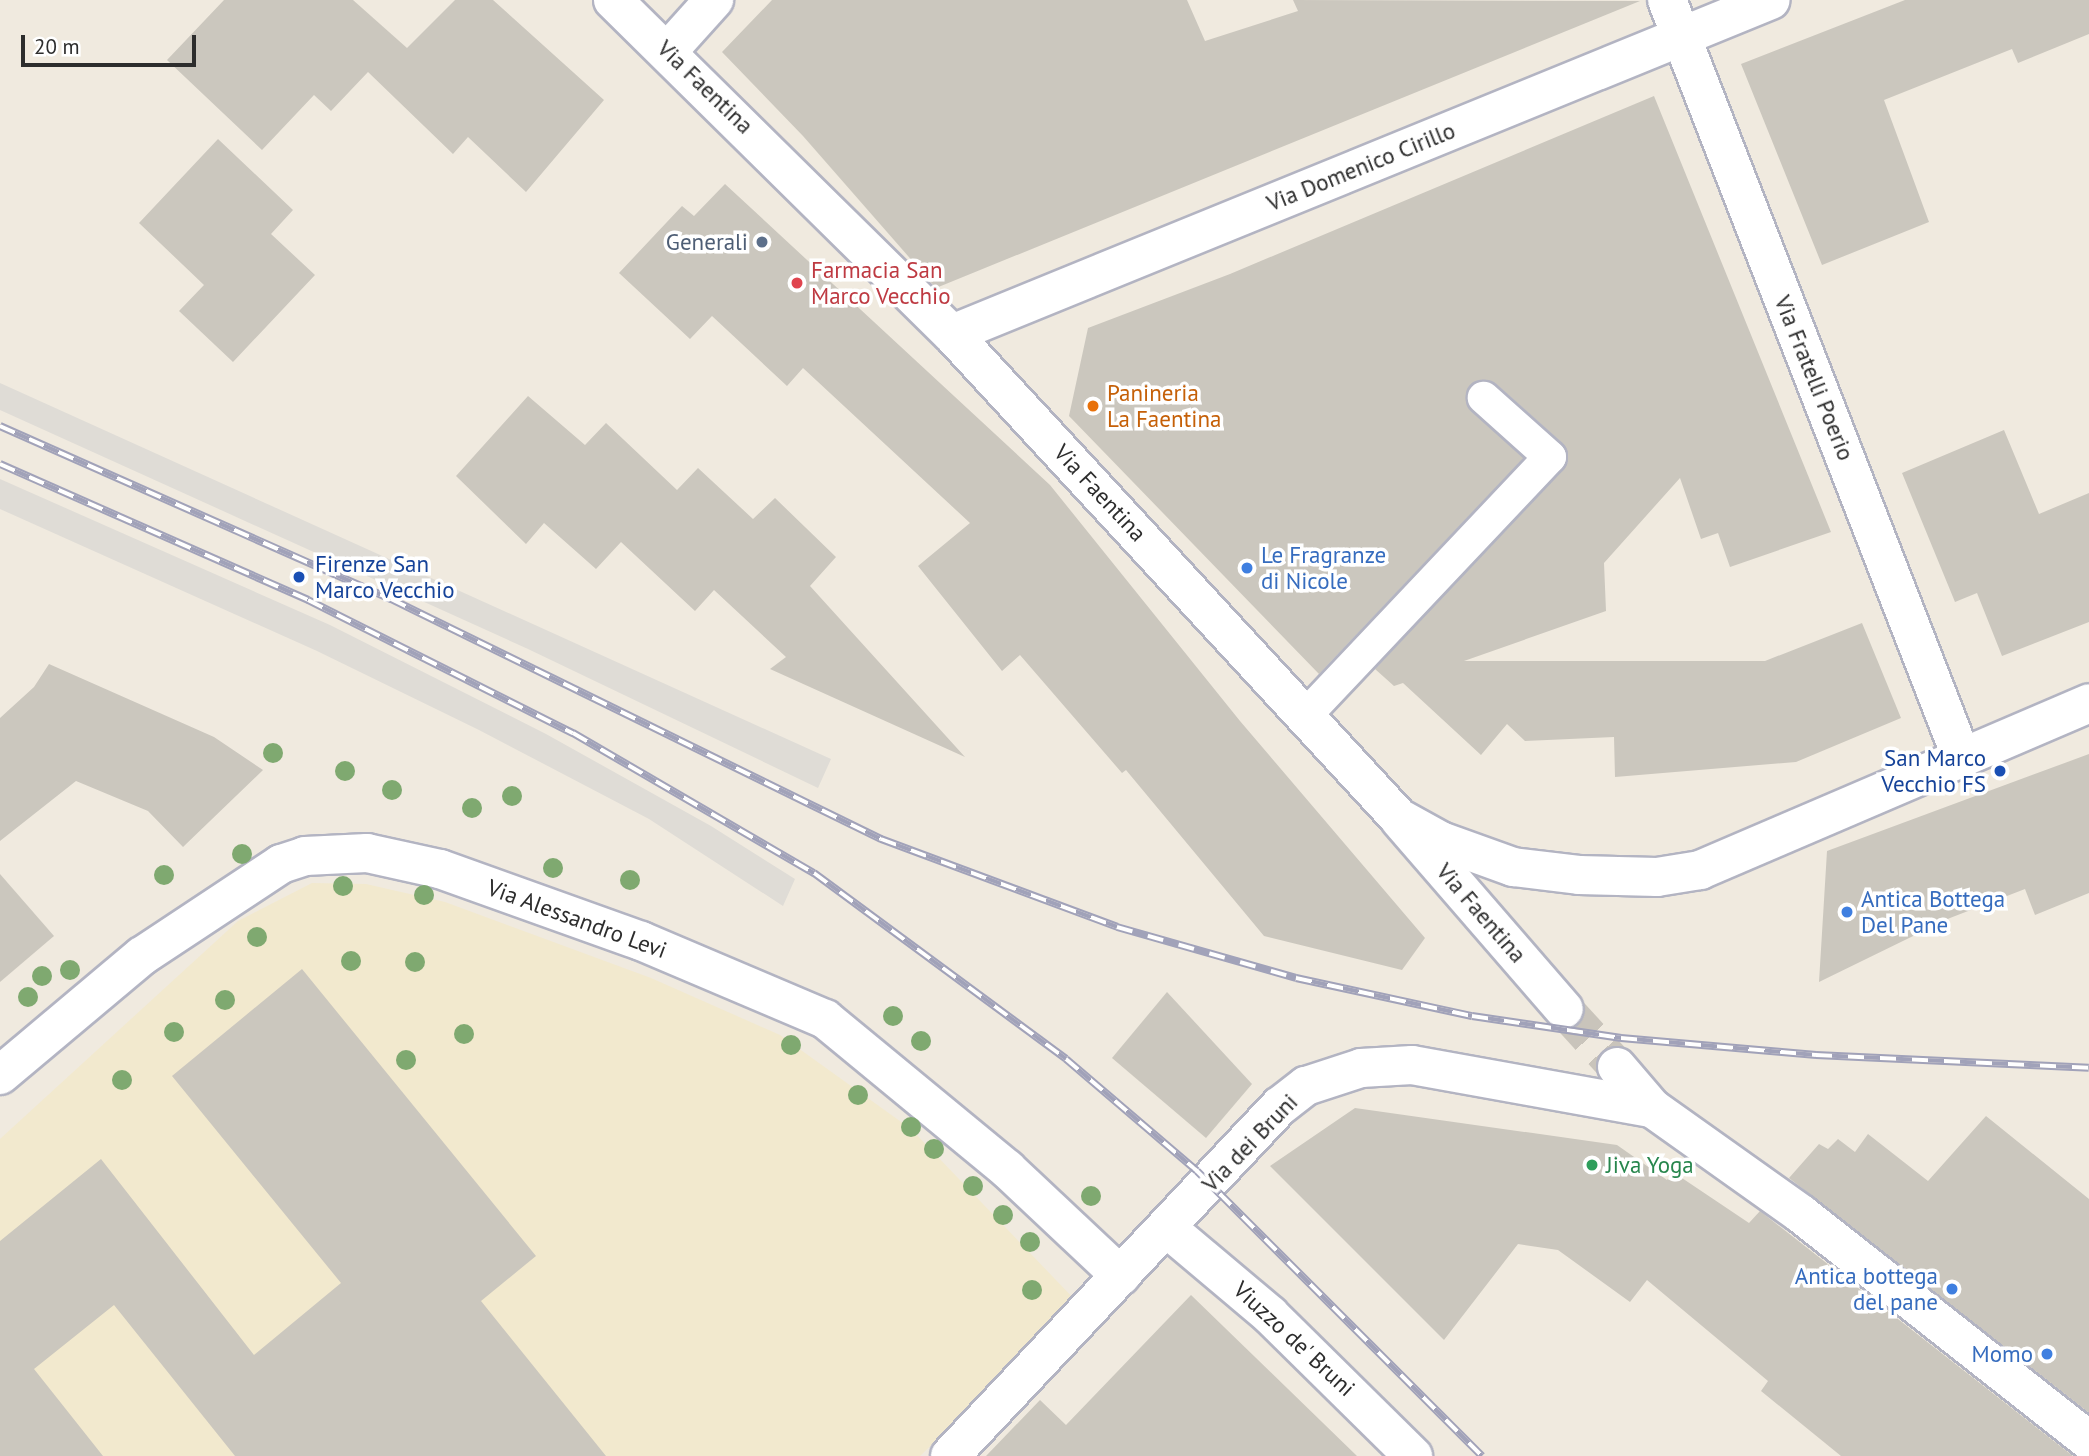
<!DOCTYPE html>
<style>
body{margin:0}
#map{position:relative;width:2089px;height:1456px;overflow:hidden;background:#f0eadf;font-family:"PT Sans",sans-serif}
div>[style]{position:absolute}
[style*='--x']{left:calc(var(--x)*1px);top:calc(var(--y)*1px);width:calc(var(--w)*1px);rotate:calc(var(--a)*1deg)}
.education>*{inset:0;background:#f2e9ce}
.plaza>*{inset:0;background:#dfdcd6}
.building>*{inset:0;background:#cbc7be}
.street-tunnel>*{height:38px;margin-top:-19px;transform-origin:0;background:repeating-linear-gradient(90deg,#c9c4bb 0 38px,transparent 0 57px)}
.roads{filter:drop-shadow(2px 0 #b3b4c2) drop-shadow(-2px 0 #b3b4c2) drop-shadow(0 2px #b3b4c2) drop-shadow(0 -2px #b3b4c2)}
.lane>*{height:32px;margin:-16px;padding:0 16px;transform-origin:16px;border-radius:16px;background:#fff}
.street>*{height:38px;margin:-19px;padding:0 19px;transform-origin:19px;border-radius:19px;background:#fff}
.secondary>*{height:38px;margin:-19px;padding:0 19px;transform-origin:19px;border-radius:19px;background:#fff}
.rail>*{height:8px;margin-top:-4px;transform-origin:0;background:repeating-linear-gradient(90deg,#fff 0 16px,#a1a2b9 0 32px);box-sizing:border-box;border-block:2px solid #a1a2b9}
.trees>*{width:20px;height:20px;margin:-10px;border-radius:50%;background:#7fa970}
.dots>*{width:19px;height:19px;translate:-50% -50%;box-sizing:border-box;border:4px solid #fff;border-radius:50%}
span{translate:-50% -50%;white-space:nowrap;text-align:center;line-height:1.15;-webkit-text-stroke:7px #fff;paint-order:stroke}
.street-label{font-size:23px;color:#2d2d2d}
.service-label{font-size:23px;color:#4e5e75}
.right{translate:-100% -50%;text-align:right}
.health-label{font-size:23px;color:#be3a42}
.left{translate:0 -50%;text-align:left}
.food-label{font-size:23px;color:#c56008}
.shop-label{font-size:23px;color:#366cbe}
.transit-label{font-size:23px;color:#164399}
.leisure-label{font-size:23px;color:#27864d}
.scale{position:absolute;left:21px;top:35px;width:175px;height:32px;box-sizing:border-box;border:4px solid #2d2d2d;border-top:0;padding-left:9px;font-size:21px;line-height:24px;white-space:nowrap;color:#2d2d2d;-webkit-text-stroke:5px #fff;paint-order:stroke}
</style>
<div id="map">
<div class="education">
<div style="clip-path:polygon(312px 883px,366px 884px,445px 902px,651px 978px,780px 1035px,911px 1129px,1078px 1303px,920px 1456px,0 1456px,0 1139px,238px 921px)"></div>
</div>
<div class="plaza">
<div style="clip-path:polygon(0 383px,831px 759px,818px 788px,528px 649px,0 410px)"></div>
<div style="clip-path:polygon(0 479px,330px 625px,546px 734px,711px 826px,795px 879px,783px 906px,649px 819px,479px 730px,317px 651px,0 509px)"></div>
</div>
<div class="building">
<div style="clip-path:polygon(224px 0,353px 0,407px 48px,455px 0,493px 0,604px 100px,526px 192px,468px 137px,453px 154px,368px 72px,331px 111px,314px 95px,262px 150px,167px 60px)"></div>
<div style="clip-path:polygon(772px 0,1187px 0,1205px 41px,1298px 11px,1293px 0,1640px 1px,936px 288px,803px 136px,722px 52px)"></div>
<div style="clip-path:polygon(1905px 0,2089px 0,2089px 34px,2018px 63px,2012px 49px,1884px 100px,1929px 222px,1822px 265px,1741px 64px)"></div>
<div style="clip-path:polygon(1654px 96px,1831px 532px,1730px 567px,1718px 533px,1701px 539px,1680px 478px,1604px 563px,1606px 611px,1464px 661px,1765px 661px,1862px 623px,1901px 718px,1796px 762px,1615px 777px,1614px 737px,1525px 741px,1507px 724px,1481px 755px,1403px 683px,1394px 686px,1375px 669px,1568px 462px,1562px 443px,1496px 384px,1479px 380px,1471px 385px,1467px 404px,1524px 458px,1319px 674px,1069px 416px,1088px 328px,1230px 274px)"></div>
<div style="clip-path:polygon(218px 139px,293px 210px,271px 234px,315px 275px,233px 362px,179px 311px,204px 285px,139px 223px)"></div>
<div style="clip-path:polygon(725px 184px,1050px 485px,1240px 721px,1425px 938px,1402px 970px,1264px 936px,1126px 770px,1122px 773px,1020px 655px,1002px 671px,918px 566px,970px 523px,803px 368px,787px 386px,712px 316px,690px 339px,619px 273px,682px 206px,694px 216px)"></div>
<div style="clip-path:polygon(528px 396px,585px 445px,606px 423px,677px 490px,698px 468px,753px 519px,775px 498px,836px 557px,810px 586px,965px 757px,770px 669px,786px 657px,714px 590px,695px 611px,621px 542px,596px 569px,544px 523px,526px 544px,456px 476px)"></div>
<div style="clip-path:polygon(2004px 430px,2039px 514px,2089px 493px,2089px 622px,2002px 656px,1977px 593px,1955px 602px,1902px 473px)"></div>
<div style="clip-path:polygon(49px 664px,214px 737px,263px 770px,183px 847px,148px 811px,76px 781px,0 841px,0 718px,34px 687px)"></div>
<div style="clip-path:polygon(2089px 754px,2089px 893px,2035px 915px,2025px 889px,1950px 918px,1819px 982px,1827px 851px)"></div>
<div style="clip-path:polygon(0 874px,54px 936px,0 982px)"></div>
<div style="clip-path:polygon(302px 969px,536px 1256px,481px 1301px,606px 1456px,235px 1456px,114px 1305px,34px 1369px,103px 1456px,0 1456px,0 1241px,101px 1159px,254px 1355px,341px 1283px,172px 1076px)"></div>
<div style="clip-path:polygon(1167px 992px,1252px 1084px,1206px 1138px,1112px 1058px)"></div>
<div style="clip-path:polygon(1355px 1108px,1617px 1145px,1667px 1180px,1673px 1172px,1749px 1223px,1760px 1211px,2073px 1456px,1841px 1456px,1761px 1391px,1768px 1381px,1647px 1280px,1630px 1302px,1558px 1250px,1518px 1244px,1444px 1340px,1270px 1166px)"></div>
<div style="clip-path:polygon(1986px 1116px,2089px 1199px,2089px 1413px,1789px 1178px,1819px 1144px,1828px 1149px,1838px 1139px,1855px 1152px,1868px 1134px,1928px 1181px)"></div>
<div style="clip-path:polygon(1191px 1295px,1357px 1456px,986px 1456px,1040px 1400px,1066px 1425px)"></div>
</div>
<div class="street-tunnel">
<div style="--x:1564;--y:1009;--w:79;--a:47.6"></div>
</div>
<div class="roads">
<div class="lane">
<div style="--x:1306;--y:715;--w:355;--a:-46.6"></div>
<div style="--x:1550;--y:457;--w:89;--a:-138.2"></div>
</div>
<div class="street">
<div style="--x:1667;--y:0;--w:811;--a:68.75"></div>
<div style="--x:668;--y:51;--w:69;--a:-48"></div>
<div style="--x:952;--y:334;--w:884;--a:-22.19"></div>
<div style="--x:1400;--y:820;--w:250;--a:49.1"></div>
<div style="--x:1617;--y:1067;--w:54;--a:49.5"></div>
<div style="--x:1652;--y:1108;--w:183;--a:35.4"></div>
<div style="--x:1801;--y:1214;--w:367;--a:38.2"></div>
<div style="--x:0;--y:1075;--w:185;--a:-40"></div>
<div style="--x:142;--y:956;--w:167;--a:-33.5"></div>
<div style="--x:281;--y:864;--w:25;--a:-18"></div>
<div style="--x:305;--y:856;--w:62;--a:-2.8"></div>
<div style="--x:367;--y:853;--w:75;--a:12.4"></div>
<div style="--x:440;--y:869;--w:214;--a:19.7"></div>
<div style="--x:641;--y:941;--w:200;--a:23"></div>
<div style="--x:825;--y:1019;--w:236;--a:39.5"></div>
<div style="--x:1007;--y:1169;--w:156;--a:43.2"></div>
<div style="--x:1168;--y:1229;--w:133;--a:40.1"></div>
<div style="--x:1270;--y:1315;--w:201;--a:44.6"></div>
<div style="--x:950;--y:1456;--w:481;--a:-46.7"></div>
<div style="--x:1280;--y:1106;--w:33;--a:-38"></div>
<div style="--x:1306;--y:1086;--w:58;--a:-18.1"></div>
<div style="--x:1361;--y:1068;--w:51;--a:-3.4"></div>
<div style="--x:1412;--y:1065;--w:244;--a:10.2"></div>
</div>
<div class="secondary">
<div style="--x:613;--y:0;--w:476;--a:44.6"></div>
<div style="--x:952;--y:334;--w:659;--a:47.28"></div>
<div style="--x:1399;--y:818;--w:48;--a:28.7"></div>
<div style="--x:1441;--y:841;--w:77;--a:19.9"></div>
<div style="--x:1513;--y:867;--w:66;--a:6.9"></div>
<div style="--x:1579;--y:875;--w:78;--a:1.5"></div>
<div style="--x:1657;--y:877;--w:44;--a:-9.2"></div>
<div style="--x:1700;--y:870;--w:423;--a:-23.2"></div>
</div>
</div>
<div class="rail">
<div style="--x:0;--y:426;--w:428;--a:23.9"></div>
<div style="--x:391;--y:599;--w:546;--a:26.1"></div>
<div style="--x:881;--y:839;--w:252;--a:20.4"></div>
<div style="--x:1117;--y:927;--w:186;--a:15.9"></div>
<div style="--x:1296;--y:978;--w:180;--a:12.2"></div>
<div style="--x:1472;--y:1016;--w:151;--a:8.4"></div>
<div style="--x:1621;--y:1038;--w:196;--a:5"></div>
<div style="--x:1816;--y:1055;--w:273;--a:2.7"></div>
<div style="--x:0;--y:464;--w:337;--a:23.8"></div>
<div style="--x:308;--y:600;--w:297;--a:26.7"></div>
<div style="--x:573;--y:733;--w:279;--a:30.2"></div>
<div style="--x:814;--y:873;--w:313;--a:36.4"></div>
<div style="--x:1066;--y:1059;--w:172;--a:40.5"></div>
<div style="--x:1197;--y:1171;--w:403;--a:45"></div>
</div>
<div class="trees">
<div style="left:273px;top:753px"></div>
<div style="left:345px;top:771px"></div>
<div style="left:392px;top:790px"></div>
<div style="left:512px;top:796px"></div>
<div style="left:472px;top:808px"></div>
<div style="left:242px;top:854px"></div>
<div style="left:553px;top:868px"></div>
<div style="left:164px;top:875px"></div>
<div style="left:630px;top:880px"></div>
<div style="left:343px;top:886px"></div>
<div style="left:424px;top:895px"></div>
<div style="left:257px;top:937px"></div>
<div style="left:351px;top:961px"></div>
<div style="left:415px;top:962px"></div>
<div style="left:70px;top:970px"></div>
<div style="left:42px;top:976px"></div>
<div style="left:28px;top:997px"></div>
<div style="left:225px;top:1000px"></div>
<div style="left:893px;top:1016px"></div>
<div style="left:174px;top:1032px"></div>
<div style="left:464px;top:1034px"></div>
<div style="left:921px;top:1041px"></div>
<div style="left:791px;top:1045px"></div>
<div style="left:406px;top:1060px"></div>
<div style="left:122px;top:1080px"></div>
<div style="left:858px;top:1095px"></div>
<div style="left:911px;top:1127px"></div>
<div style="left:934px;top:1149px"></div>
<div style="left:973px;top:1186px"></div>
<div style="left:1091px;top:1196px"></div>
<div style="left:1003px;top:1215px"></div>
<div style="left:1030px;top:1242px"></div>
<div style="left:1032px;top:1290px"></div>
</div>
<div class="dots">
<div style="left:762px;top:242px;background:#5c6f8a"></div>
<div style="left:797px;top:283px;background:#e0444e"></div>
<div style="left:1093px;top:406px;background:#e8710a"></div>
<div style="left:1247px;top:568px;background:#3f7fe0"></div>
<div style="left:299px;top:577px;background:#1a4fb4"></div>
<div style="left:2000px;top:771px;background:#1a4fb4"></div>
<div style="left:1847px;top:912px;background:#3f7fe0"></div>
<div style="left:1592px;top:1165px;background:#2e9e5b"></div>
<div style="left:1952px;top:1289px;background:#3f7fe0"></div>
<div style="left:2047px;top:1354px;background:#3f7fe0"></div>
</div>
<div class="street-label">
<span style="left:705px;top:87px;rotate:44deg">Via Faentina</span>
<span style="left:1361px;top:167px;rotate:-22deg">Via Domenico Cirillo</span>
<span style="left:1814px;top:378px;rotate:68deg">Via Fratelli Poerio</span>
<span style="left:1100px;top:493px;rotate:47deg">Via Faentina</span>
<span style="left:1481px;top:913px;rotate:49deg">Via Faentina</span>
<span style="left:577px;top:919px;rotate:20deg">Via Alessandro Levi</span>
<span style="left:1250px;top:1143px;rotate:-46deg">Via dei Bruni</span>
<span style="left:1294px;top:1339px;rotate:43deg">Viuzzo de' Bruni</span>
</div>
<div class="service-label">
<span class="right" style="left:748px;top:242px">Generali</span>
</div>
<div class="health-label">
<span class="left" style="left:811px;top:283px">Farmacia San<br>Marco Vecchio</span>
</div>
<div class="food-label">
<span class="left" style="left:1107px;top:406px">Panineria<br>La Faentina</span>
</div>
<div class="shop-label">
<span class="left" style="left:1261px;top:568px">Le Fragranze<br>di Nicole</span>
<span class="left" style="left:1861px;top:912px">Antica Bottega<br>Del Pane</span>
<span class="right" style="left:1938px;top:1289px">Antica bottega<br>del pane</span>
<span class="right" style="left:2033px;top:1354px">Momo</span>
</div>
<div class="transit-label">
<span class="left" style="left:315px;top:577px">Firenze San<br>Marco Vecchio</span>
<span class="right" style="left:1986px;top:771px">San Marco<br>Vecchio FS</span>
</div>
<div class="leisure-label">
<span class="left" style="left:1606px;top:1165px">Jiva Yoga</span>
</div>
<div class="scale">20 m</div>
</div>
